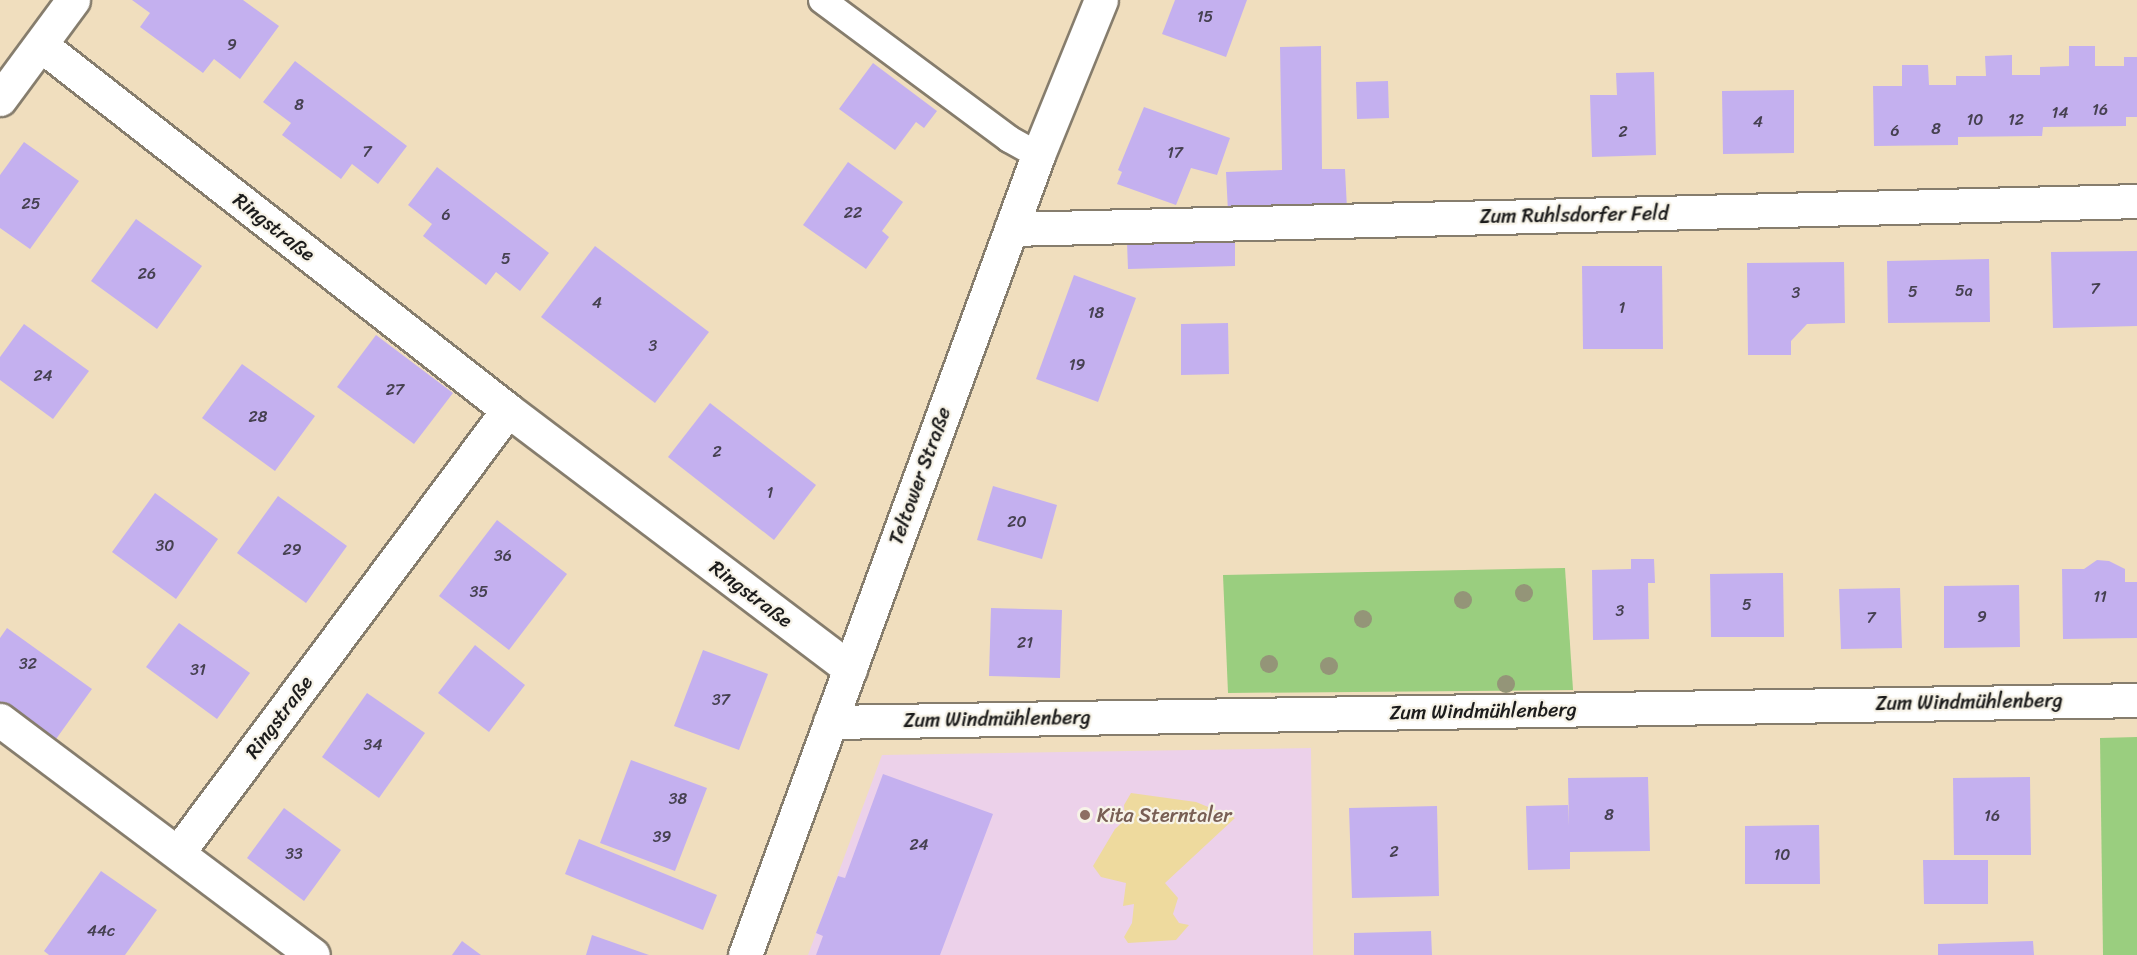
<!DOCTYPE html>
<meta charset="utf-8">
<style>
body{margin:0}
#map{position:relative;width:2137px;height:955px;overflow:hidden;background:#f0debe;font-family:Sriracha,sans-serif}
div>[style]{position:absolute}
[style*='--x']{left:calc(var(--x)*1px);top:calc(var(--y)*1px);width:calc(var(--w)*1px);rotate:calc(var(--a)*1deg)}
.built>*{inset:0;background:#ecd1ea}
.green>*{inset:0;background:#9ace7f}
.sand>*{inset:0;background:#eeda9e}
.building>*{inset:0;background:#c4b0ef}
.roads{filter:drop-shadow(2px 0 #867d6d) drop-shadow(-2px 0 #867d6d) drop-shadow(0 2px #867d6d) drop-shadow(0 -2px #867d6d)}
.lane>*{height:26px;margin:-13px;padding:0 13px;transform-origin:13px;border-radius:13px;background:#fff}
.street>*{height:33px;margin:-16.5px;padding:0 16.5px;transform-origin:16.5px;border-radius:16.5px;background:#fff}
.trees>*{width:18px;height:18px;margin:-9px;border-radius:50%;background:#949578}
.dots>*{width:16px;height:16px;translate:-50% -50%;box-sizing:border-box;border:3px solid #f7f3e8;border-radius:50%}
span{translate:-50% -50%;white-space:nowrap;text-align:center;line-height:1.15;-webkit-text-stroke:4.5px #f7f3e8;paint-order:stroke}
.number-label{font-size:16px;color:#464151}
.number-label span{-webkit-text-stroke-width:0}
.street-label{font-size:20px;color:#1c1c1c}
.education-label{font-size:20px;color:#785e54}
.left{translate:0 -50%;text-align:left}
</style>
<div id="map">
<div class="built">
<div style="clip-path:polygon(1311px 748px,1313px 955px,808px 955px,882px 755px)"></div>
</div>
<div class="green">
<div style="clip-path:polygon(1565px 568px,1573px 690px,1228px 693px,1223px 575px)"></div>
<div style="clip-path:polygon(2137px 737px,2137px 955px,2103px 955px,2100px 738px)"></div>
</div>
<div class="sand">
<div style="clip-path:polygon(1131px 793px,1196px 802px,1235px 818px,1165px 883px,1178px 898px,1173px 914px,1179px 923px,1189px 925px,1176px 940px,1128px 943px,1124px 937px,1132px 923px,1134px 904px,1123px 906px,1126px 883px,1101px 877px,1093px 866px,1115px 829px,1125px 820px,1124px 805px)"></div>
</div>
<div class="building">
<div style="clip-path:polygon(132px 0,243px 0,279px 26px,240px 79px,214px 59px,203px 73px,140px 27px,150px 13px)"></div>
<div style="clip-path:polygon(1175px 0,1247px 0,1226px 57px,1162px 34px)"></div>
<div style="clip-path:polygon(1321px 46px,1322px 169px,1345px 169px,1347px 209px,1228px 212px,1226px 172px,1282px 170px,1280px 47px)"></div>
<div style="clip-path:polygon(2069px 46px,2095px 46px,2095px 66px,2124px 66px,2124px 57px,2137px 57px,2137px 117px,2126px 117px,2126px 126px,2043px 127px,2042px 136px,1958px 137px,1958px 145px,1874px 146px,1873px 86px,1902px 86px,1902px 65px,1928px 65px,1929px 85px,1956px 85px,1956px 76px,1986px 76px,1985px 56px,2012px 55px,2012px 75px,2040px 75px,2040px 67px,2069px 66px)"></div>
<div style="clip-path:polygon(295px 61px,407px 146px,378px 184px,352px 164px,341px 179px,282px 135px,291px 123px,263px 102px)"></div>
<div style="clip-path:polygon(873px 63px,937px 111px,924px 128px,916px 122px,895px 150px,839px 109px)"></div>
<div style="clip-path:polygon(1654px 72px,1656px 155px,1592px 157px,1590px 95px,1617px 95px,1616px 73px)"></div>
<div style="clip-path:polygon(1388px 81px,1389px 118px,1357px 119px,1356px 82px)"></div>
<div style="clip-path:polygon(1794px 90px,1794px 153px,1723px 154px,1722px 91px)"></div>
<div style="clip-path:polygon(1144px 107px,1230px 138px,1217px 175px,1191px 168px,1176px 205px,1117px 184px,1122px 172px,1118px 170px)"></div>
<div style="clip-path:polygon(24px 142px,79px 181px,30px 249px,0 228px,0 175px)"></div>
<div style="clip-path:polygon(848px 162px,903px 202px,882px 231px,889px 237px,866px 269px,803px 225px)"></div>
<div style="clip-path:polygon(437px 167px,549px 253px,520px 291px,496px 272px,486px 285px,423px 236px,432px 224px,408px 205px)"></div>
<div style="clip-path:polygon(136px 219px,202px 266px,157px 329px,91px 281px)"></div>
<div style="clip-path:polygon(1235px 241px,1235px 266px,1128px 269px,1127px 242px)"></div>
<div style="clip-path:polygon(595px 246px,709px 332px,655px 403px,541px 317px)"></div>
<div style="clip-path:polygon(2137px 251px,2137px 326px,2053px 328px,2051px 252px)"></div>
<div style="clip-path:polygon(1989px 259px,1990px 322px,1888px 323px,1887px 261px)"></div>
<div style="clip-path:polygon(1844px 262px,1845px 323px,1807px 324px,1791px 341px,1791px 355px,1748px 355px,1747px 263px)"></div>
<div style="clip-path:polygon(1582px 266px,1662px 266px,1663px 349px,1583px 349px)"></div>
<div style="clip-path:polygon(1074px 275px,1136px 298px,1098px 402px,1036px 379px)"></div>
<div style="clip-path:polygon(1228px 323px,1229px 374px,1181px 375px,1181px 324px)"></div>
<div style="clip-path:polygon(24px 324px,89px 371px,53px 419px,0 380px,0 357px)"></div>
<div style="clip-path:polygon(376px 335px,453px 393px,414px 444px,337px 387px)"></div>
<div style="clip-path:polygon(242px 364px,315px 416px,275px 471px,202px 418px)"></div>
<div style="clip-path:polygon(710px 403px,816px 485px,774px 540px,668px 457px)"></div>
<div style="clip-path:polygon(993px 486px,1057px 505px,1042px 559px,977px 540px)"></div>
<div style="clip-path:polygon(155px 493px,218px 539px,176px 599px,112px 552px)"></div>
<div style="clip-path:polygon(278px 496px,347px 546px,306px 603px,237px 553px)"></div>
<div style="clip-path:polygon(497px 520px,567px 574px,509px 650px,439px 596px)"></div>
<div style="clip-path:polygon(1631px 559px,1654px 559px,1655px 583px,1648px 583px,1649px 639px,1593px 640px,1592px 570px,1631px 569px)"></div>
<div style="clip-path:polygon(2097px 560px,2109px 561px,2125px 569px,2125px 582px,2137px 582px,2137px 638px,2063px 639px,2062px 569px,2084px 569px)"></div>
<div style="clip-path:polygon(1783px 573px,1784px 637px,1711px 637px,1710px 574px)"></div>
<div style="clip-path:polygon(2019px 585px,2020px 647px,1944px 648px,1944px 586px)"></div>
<div style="clip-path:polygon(1900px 588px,1902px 648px,1841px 649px,1839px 589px)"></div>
<div style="clip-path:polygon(991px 608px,1062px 610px,1060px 678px,989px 676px)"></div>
<div style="clip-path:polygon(179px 623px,250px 673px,217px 719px,146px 667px)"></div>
<div style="clip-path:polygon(7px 628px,92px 689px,51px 746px,0 710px,0 638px)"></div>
<div style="clip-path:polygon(475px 645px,525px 685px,489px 732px,438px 693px)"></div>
<div style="clip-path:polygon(703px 650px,768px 674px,739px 750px,674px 726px)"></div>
<div style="clip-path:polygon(367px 693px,425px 733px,379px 798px,322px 757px)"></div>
<div style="clip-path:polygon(631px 760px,707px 788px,675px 871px,600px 843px)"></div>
<div style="clip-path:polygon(883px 774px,993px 814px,940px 955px,816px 955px,823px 936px,816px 933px,838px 876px,845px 878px)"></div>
<div style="clip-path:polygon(1648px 777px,1650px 851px,1570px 852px,1570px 869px,1528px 870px,1526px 806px,1568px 805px,1569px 826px,1568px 778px)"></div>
<div style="clip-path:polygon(2030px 777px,2031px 855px,1954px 855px,1953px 778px)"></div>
<div style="clip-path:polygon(1437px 806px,1439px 896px,1352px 898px,1349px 808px)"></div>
<div style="clip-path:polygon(284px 808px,341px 850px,304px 901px,247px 858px)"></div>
<div style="clip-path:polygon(1819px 825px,1820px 884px,1745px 884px,1745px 826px)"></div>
<div style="clip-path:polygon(579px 839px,717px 895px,703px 930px,565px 874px)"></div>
<div style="clip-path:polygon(1923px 860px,1988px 860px,1988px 904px,1924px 904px)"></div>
<div style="clip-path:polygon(101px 871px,157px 910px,125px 955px,49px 955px,44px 951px)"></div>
<div style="clip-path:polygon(1431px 931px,1432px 955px,1354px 955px,1354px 933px)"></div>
<div style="clip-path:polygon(592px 935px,649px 955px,586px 955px)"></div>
<div style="clip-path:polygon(462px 941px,481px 955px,452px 955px)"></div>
<div style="clip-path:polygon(2033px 941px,2034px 955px,1938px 955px,1938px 944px)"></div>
</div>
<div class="roads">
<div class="lane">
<div style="--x:822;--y:0;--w:233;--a:36.6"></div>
<div style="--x:1009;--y:139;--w:33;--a:29"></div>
</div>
<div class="street">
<div style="--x:41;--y:45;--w:593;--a:38.01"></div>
<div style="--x:508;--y:410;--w:429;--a:37.1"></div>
<div style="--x:0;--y:99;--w:123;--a:-53.6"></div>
<div style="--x:1011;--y:229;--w:1126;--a:-1.42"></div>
<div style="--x:0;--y:720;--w:391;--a:36.9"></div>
<div style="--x:830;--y:722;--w:1307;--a:-0.96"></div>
<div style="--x:179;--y:851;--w:550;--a:-53.28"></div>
<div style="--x:745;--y:955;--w:852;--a:-69.88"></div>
<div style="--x:1038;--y:155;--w:167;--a:-67.9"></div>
</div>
</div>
<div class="trees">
<div style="left:1524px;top:593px"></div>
<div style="left:1463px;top:600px"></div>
<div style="left:1363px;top:619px"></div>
<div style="left:1269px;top:664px"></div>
<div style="left:1329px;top:666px"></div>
<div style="left:1506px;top:684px"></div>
</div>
<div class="dots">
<div style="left:1085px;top:815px;background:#8d6e63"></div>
</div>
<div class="number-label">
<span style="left:1205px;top:17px">15</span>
<span style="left:232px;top:45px">9</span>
<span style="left:299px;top:105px">8</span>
<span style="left:2100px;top:110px">16</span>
<span style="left:2060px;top:113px">14</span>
<span style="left:1975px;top:120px">10</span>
<span style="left:2016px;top:120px">12</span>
<span style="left:1758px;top:122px">4</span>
<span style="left:1936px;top:129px">8</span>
<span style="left:1895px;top:131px">6</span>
<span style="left:1623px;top:132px">2</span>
<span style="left:367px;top:152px">7</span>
<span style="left:1175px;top:153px">17</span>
<span style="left:31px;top:204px">25</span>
<span style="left:853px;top:213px">22</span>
<span style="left:446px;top:215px">6</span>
<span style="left:506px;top:259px">5</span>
<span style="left:147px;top:274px">26</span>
<span style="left:2095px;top:289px">7</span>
<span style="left:1964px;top:291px">5a</span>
<span style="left:1913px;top:292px">5</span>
<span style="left:1796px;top:293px">3</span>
<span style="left:597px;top:303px">4</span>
<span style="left:1622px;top:308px">1</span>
<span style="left:1096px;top:313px">18</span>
<span style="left:653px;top:346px">3</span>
<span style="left:1077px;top:365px">19</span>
<span style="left:43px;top:376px">24</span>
<span style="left:395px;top:390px">27</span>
<span style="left:258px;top:417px">28</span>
<span style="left:717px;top:452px">2</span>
<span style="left:770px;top:493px">1</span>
<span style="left:1017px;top:522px">20</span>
<span style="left:165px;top:546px">30</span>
<span style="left:292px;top:550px">29</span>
<span style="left:503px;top:556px">36</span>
<span style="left:479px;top:592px">35</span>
<span style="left:2100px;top:597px">11</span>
<span style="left:1747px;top:605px">5</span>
<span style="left:1620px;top:611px">3</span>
<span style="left:1982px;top:617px">9</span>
<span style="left:1871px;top:618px">7</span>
<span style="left:1025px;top:643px">21</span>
<span style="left:28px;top:664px">32</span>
<span style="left:198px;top:670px">31</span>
<span style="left:721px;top:700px">37</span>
<span style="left:373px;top:745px">34</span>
<span style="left:678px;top:799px">38</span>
<span style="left:1609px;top:815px">8</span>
<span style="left:1992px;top:816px">16</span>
<span style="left:662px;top:837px">39</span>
<span style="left:919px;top:845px">24</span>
<span style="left:1394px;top:852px">2</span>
<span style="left:294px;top:854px">33</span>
<span style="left:1782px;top:855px">10</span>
<span style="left:101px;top:931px">44c</span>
</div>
<div class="street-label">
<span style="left:1574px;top:215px;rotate:-1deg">Zum Ruhlsdorfer Feld</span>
<span style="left:274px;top:227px;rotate:38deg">Ringstraße</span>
<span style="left:920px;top:476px;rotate:-70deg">Teltower Straße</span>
<span style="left:751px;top:594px;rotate:37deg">Ringstraße</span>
<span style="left:1969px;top:702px;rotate:-1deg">Zum Windmühlenberg</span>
<span style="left:1483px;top:711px;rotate:-1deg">Zum Windmühlenberg</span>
<span style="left:279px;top:717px;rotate:-53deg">Ringstraße</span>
<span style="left:997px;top:719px;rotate:-1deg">Zum Windmühlenberg</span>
</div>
<div class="education-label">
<span class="left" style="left:1097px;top:815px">Kita Sterntaler</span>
</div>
</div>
